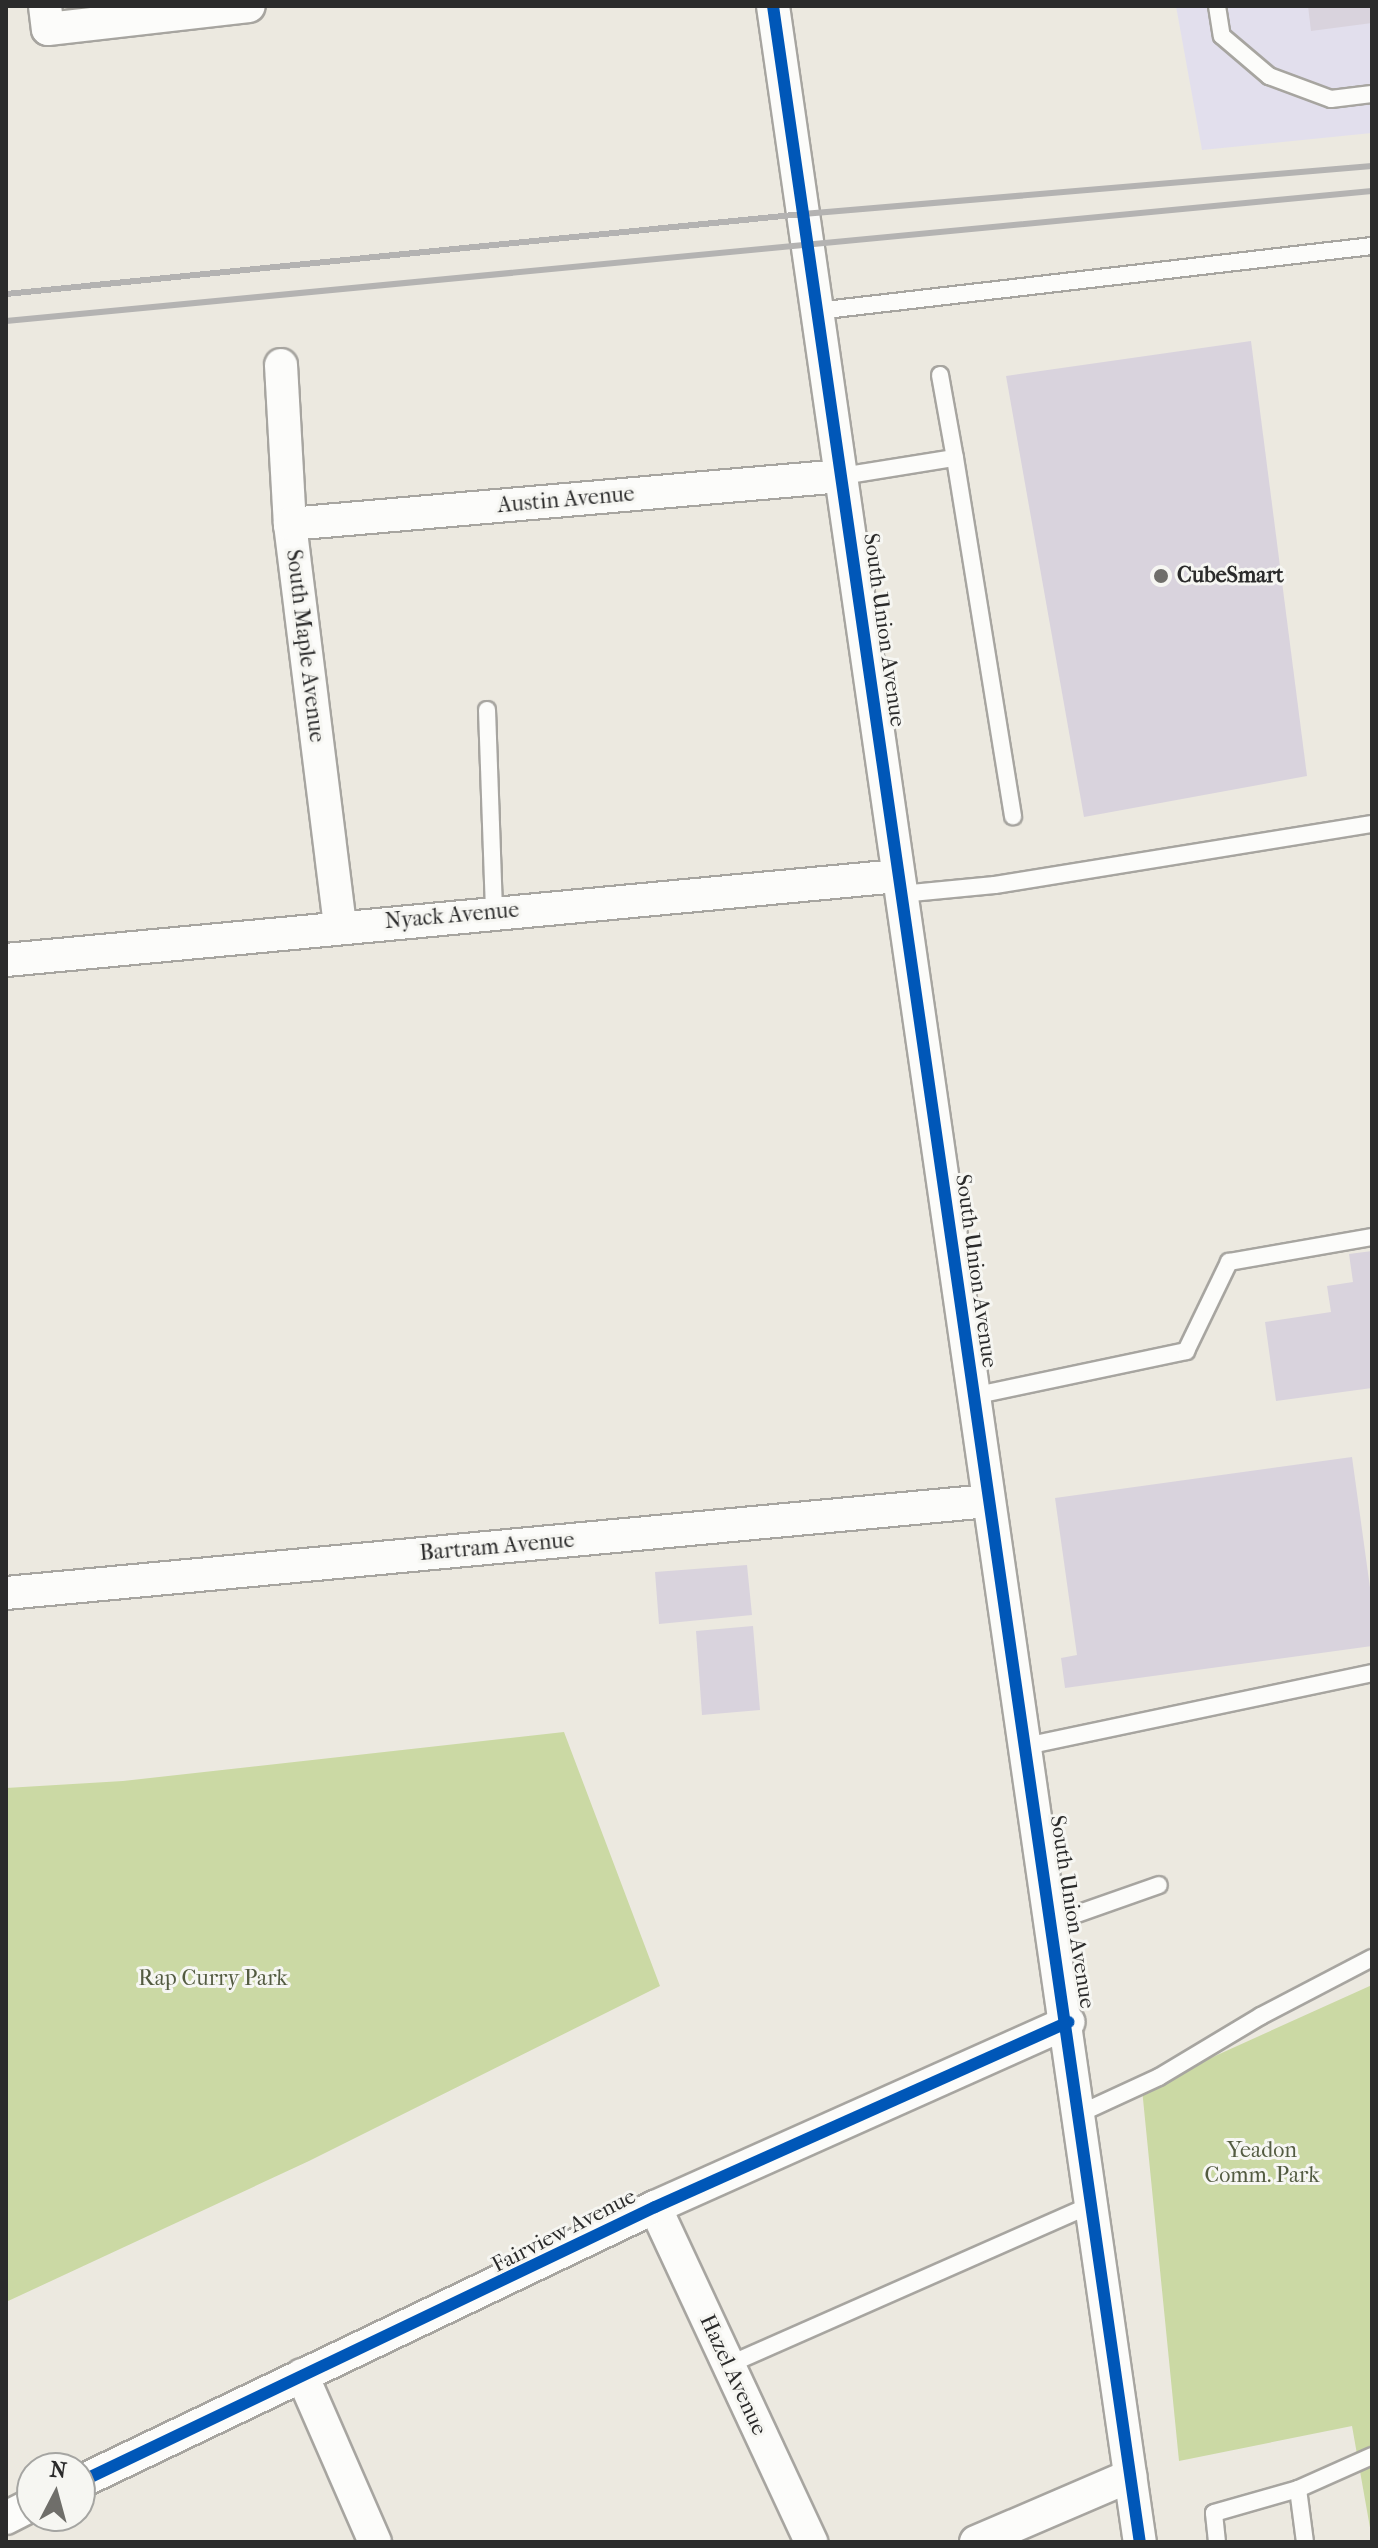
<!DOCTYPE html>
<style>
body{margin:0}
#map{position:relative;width:1378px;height:2548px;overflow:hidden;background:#ece9e0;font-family:"IM FELL French Canon",serif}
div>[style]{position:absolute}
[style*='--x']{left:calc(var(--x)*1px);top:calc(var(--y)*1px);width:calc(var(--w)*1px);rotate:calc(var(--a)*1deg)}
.built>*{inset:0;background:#e2dfed}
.green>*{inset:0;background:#cbd9a4}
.building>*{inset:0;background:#d9d3dd}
.roads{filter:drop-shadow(2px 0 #a7a5a0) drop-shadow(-2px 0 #a7a5a0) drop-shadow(0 2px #a7a5a0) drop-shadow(0 -2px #a7a5a0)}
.lane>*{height:16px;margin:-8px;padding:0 8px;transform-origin:8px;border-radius:8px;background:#fcfcfa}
.street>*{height:32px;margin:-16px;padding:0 16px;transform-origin:16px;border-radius:16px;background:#fcfcfa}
.rail>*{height:6px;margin:-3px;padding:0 3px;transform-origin:3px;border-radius:3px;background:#b4b3b2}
.cycleway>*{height:12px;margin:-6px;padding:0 6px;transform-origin:6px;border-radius:6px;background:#0057b8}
.dots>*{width:22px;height:22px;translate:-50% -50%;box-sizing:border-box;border:4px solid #f6f6f2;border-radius:50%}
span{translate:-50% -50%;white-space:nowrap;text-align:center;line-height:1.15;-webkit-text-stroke:6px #f6f6f2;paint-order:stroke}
.street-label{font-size:22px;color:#2b2b2b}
.poi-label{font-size:22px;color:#2b2b2b;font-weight:700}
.left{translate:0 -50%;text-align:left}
.park-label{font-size:22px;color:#535b41}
.frame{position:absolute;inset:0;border:8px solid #2b2b2b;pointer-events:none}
.north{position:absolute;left:16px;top:2452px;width:80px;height:80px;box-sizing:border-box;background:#f6f6f2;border:2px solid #a5a5a2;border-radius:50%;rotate:6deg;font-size:22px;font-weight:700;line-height:32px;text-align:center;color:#2b2b2b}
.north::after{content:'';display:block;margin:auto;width:28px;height:36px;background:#6f6e6a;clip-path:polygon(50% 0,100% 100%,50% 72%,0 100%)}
</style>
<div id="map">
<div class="built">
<div style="clip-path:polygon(1176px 6px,1372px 6px,1372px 133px,1202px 150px)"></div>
</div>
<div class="green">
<div style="clip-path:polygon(564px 1732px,660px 1986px,309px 2161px,6px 2302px,6px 1788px,123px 1781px)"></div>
<div style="clip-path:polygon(1372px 1985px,1372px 2539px,1352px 2426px,1179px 2461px,1142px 2089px)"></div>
</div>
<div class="building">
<div style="clip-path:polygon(1308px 6px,1372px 6px,1372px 23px,1311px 31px)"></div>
<div style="clip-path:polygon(1251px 341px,1307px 776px,1084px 817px,1006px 376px)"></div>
<div style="clip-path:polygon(1372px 1251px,1372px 1388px,1276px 1401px,1265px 1322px,1331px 1312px,1327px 1286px,1353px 1282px,1349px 1254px)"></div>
<div style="clip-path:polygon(1352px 1457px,1372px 1602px,1372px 1646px,1065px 1688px,1061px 1658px,1077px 1655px,1055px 1498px)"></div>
<div style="clip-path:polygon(747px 1565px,752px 1615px,659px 1624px,655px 1572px)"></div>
<div style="clip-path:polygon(753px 1626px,760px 1710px,702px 1715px,696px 1631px)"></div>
</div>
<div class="roads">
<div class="lane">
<div style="--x:1217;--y:6;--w:30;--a:81"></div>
<div style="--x:1222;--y:36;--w:62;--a:40.4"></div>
<div style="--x:1269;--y:76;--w:66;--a:20.4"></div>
<div style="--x:1331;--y:99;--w:41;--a:-7"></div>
<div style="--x:817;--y:311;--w:559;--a:-6.68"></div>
<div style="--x:940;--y:375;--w:84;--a:79.8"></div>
<div style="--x:842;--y:476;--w:114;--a:-9.1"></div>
<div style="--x:955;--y:458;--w:363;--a:80.8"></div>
<div style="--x:487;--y:710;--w:202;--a:88"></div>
<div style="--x:901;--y:894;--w:94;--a:-5.5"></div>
<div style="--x:995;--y:885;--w:382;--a:-9.2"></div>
<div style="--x:973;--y:1396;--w:218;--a:-11.9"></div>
<div style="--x:1186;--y:1351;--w:99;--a:-64.2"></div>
<div style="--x:1229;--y:1262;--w:145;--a:-9.9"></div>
<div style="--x:1026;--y:1746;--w:354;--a:-11.9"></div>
<div style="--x:1054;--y:1922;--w:111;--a:-19.4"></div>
<div style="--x:1081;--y:2113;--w:86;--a:-24.8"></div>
<div style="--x:1159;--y:2077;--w:119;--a:-30.9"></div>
<div style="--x:1261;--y:2016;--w:125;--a:-27.6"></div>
<div style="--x:728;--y:2365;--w:399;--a:-23.8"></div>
<div style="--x:1298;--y:2489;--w:81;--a:-24"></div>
<div style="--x:1217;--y:2542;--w:29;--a:-96"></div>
<div style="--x:1214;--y:2513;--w:87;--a:-15.9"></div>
<div style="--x:1298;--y:2489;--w:53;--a:82.5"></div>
</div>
<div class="street">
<div style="--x:45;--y:6;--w:23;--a:83"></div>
<div style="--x:48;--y:29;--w:202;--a:-6.5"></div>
<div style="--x:773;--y:6;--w:2562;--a:81.77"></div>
<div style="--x:281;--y:365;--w:159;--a:86.8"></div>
<div style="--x:290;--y:524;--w:406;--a:82.9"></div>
<div style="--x:290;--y:524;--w:554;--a:-4.97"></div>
<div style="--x:6;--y:960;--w:896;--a:-5.38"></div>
<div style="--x:6;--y:1593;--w:986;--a:-5.35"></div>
<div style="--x:655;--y:2207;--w:370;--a:65"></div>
<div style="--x:302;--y:2375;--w:182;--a:66.4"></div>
<div style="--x:80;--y:2482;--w:637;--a:-25.56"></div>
<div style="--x:655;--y:2207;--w:453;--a:-24.1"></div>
<div style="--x:6;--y:2518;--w:29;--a:-27"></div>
<div style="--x:976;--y:2542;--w:168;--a:-23.2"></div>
</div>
</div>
<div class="rail">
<div style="--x:6;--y:294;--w:801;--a:-5.73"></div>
<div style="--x:803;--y:214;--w:571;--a:-4.82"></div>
<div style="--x:6;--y:321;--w:1372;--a:-5.44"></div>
</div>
<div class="cycleway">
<div style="--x:773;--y:6;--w:2562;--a:81.77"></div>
<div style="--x:80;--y:2482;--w:637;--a:-25.56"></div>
<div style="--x:655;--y:2207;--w:453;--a:-24.1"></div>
</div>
<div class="dots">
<div style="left:1161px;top:576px;background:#6f6e6a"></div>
</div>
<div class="street-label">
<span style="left:566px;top:500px;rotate:-5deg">Austin Avenue</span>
<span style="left:884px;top:630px;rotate:82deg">South Union Avenue</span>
<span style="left:305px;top:646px;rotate:83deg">South Maple Avenue</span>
<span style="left:452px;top:916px;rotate:-5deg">Nyack Avenue</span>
<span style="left:976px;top:1271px;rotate:82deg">South Union Avenue</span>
<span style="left:497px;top:1547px;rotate:-5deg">Bartram Avenue</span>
<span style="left:1072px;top:1912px;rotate:81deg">South Union Avenue</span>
<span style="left:564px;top:2231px;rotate:-27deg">Fairview Avenue</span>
<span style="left:733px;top:2375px;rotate:65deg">Hazel Avenue</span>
</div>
<div class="poi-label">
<span class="left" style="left:1177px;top:576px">CubeSmart</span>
</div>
<div class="park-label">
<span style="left:213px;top:1979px">Rap Curry Park</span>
<span style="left:1262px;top:2163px">Yeadon<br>Comm. Park</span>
</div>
<div class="frame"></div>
<div class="north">N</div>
</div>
